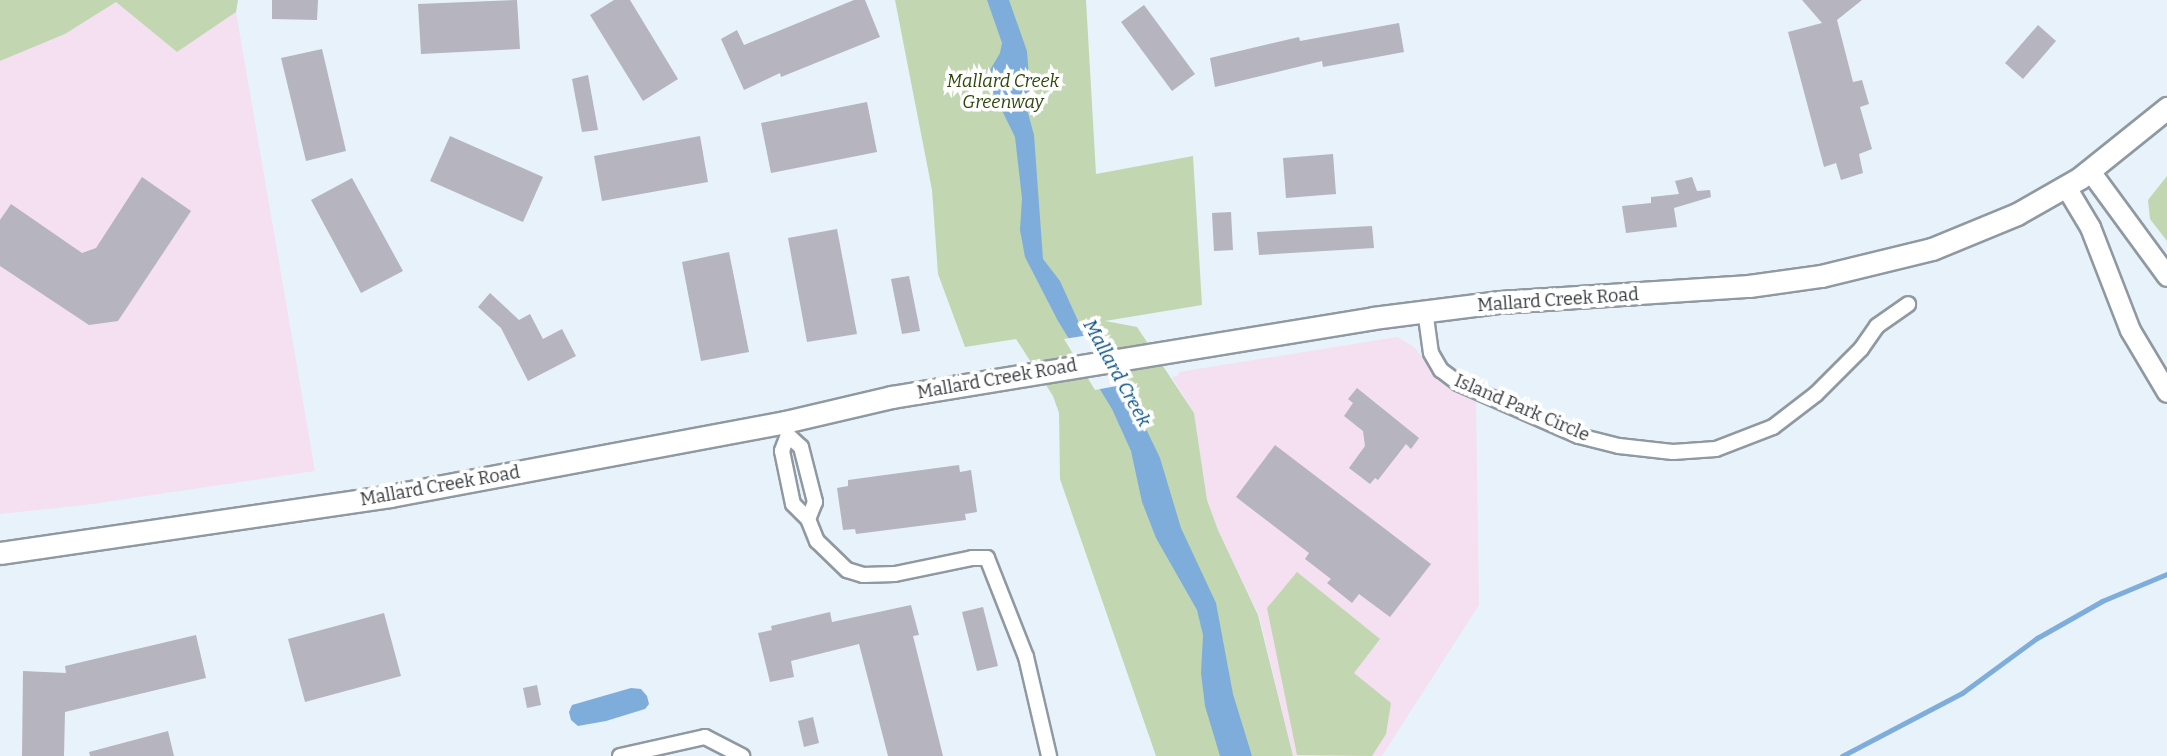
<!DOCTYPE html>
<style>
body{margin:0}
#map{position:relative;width:2167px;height:756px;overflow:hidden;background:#e8f2fa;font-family:Bitter,serif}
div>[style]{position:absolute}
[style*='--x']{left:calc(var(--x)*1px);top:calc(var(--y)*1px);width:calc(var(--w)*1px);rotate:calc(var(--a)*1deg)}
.education>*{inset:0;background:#f4e0f0}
.green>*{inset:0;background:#c2d6b2}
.water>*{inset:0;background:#7eaddc}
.pier>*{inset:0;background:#e8f2fa}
.stream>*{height:5px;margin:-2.5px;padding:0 2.5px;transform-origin:2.5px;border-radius:2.5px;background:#7eaddc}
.building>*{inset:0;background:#b5b4bf}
.roads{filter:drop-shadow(2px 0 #9099a1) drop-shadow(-2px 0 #9099a1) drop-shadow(0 2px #9099a1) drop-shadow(0 -2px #9099a1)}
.minor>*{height:14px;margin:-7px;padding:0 7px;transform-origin:7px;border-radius:7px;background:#fff}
.tertiary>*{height:19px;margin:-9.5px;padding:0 9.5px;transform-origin:9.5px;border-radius:9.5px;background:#fff}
.secondary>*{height:21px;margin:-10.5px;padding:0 10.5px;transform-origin:10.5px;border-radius:10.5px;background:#fff}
span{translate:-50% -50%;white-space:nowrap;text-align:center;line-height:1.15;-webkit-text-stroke:7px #fff;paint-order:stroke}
.park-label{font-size:18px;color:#2c4708;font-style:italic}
.street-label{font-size:18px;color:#383c3f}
.water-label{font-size:19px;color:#004e86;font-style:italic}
</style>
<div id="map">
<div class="education">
<div style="clip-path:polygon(116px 2px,177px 52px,236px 12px,315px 471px,85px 505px,0 514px,0 61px,65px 34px)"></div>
<div style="clip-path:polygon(1397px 337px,1414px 347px,1444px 384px,1476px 401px,1479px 605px,1382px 756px,1293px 756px,1259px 615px,1218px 530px,1207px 500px,1194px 413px,1172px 377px,1178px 376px,1179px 372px)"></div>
</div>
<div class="green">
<div style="clip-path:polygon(0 0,238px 0,236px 12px,177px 52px,116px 2px,65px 34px,0 61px)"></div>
<div style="clip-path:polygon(895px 0,1086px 0,1096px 174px,1193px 156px,1202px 305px,1105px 321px,1137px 327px,1194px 413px,1207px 500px,1218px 530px,1258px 615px,1293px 756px,1156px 756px,1060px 479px,1059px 413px,1053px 396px,1016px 339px,965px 347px,938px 274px,932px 190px)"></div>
<div style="clip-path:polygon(2167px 176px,2167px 241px,2150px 219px,2148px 200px)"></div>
<div style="clip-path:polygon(1297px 572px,1380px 639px,1354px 673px,1391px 703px,1386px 734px,1372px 756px,1297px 755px,1267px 608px)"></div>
</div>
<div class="water">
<div style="clip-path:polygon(987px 0,1009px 0,1027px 51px,1030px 90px,1025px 102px,1034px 135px,1043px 259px,1060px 281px,1084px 334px,1137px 410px,1160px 458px,1181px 528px,1216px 603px,1233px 694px,1252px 756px,1220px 756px,1205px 706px,1201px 673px,1203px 635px,1197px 610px,1156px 538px,1142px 502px,1131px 451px,1112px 409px,1058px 321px,1025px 257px,1020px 230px,1022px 198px,1015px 137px,990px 86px,990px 70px,1000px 53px,1002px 43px)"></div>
<div style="clip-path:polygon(631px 688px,641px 689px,647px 696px,649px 704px,645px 709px,606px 721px,578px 726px,571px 720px,569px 712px,572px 705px)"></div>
</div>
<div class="pier">
<div style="clip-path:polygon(1089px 335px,1122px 385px,1095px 390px,1064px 339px)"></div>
</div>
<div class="stream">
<div style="--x:1842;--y:756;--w:136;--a:-27.7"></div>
<div style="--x:1962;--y:693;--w:93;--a:-36.3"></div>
<div style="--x:2037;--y:638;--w:75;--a:-29.6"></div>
<div style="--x:2102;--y:601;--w:70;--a:-22.6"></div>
</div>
<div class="building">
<div style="clip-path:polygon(272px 0,318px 0,317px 20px,272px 19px)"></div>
<div style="clip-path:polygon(517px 0,520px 49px,421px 54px,418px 4px)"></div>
<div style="clip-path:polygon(614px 0,630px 0,678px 79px,643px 101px,590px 15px)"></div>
<div style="clip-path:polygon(854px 0,865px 0,880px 37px,781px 77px,780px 73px,744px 90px,721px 39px,737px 30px,744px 45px)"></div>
<div style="clip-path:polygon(1802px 0,1862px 0,1837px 20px,1853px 82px,1862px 80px,1869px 104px,1860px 107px,1872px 149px,1859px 154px,1863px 173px,1841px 180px,1836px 163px,1824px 167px,1788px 32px,1822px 23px)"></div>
<div style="clip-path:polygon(1144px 5px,1195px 74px,1172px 91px,1121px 22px)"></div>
<div style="clip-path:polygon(1399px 23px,1404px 52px,1323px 67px,1322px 61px,1215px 87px,1210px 58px,1299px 37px,1300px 41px)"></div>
<div style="clip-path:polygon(2038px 25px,2056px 41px,2023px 79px,2005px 63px)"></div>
<div style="clip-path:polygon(322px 49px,346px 151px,306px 161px,281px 58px)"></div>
<div style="clip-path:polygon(588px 75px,598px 130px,582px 132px,572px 79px)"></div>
<div style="clip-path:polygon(867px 102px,877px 152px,771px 173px,761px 123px)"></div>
<div style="clip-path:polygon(450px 136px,543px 177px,523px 222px,430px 181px)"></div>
<div style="clip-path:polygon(700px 136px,708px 182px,602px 201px,594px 156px)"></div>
<div style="clip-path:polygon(1333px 154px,1336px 194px,1286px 198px,1283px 158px)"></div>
<div style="clip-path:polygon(142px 177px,191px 211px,118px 321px,89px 325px,0 266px,0 220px,11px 204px,82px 253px,96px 248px)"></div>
<div style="clip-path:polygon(1692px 177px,1697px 191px,1710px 190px,1711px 197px,1674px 208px,1677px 227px,1626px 233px,1622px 206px,1651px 203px,1651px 197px,1679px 194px,1675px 181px)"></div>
<div style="clip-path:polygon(352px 178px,403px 271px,361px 293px,311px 200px)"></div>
<div style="clip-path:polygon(1231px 212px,1233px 250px,1214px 251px,1212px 213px)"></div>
<div style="clip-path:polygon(1372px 226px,1374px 248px,1259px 255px,1257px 232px)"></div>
<div style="clip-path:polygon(837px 229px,857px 334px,807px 342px,788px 238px)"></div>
<div style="clip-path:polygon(729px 252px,749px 352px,701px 361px,682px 262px)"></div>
<div style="clip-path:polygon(909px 276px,920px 331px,902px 334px,891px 279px)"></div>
<div style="clip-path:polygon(490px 293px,519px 320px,530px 314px,543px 339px,562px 329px,576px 356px,528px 381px,501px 328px,478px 307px)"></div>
<div style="clip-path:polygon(1357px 388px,1419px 438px,1411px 449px,1406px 444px,1378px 480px,1375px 478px,1370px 484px,1349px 468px,1365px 446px,1363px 431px,1344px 416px,1353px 403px,1348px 399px)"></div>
<div style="clip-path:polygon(1275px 445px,1431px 564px,1390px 617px,1359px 594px,1352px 603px,1327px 583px,1331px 579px,1305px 559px,1309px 553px,1236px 497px)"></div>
<div style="clip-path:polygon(959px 465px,960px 472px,971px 470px,977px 512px,965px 514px,966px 520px,856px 534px,855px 529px,843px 530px,837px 488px,848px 486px,848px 480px)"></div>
<div style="clip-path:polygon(911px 605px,919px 635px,913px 636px,943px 756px,888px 756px,859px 644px,791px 661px,794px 677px,770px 682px,758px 633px,772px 630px,771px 626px,830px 612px,832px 622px)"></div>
<div style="clip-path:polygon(983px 607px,998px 666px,977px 671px,962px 612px)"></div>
<div style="clip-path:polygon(384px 613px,401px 676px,305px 702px,288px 639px)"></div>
<div style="clip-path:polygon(196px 635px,206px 678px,65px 712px,64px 756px,22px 756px,23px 671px,66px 673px,65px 666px)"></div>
<div style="clip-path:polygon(537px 685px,541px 705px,527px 708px,523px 688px)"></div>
<div style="clip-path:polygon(813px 717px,819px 743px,804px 747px,798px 721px)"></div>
<div style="clip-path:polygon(168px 731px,174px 756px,90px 756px,89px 752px)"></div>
</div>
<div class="roads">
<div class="minor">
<div style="--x:1425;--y:310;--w:43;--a:82.1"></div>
<div style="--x:1431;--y:353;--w:20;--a:60"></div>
<div style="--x:1441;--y:370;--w:21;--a:37"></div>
<div style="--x:1458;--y:383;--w:132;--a:23.7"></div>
<div style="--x:1579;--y:436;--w:41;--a:14"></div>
<div style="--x:1619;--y:446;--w:54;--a:6.3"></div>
<div style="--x:1673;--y:452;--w:43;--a:-4"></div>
<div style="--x:1716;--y:449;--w:61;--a:-21.1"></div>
<div style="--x:1773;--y:427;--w:54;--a:-37.5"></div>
<div style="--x:1816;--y:394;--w:64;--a:-45"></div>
<div style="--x:1861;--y:349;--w:28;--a:-55"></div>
<div style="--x:1877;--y:326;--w:38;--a:-35"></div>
<div style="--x:785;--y:422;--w:13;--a:77"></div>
<div style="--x:788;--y:435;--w:17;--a:111"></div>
<div style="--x:782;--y:451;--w:54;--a:78.3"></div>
<div style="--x:793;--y:504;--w:21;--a:45"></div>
<div style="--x:808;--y:519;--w:24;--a:68"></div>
<div style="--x:817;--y:541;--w:42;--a:44"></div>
<div style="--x:847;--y:570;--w:17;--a:17"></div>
<div style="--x:863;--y:575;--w:32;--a:-2"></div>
<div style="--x:895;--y:574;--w:79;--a:-11.7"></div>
<div style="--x:972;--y:558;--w:15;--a:0"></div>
<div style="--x:987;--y:558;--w:106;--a:68.5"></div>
<div style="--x:1026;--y:657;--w:102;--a:76.9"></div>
<div style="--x:788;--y:435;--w:18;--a:43"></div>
<div style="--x:801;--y:447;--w:57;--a:75.7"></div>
<div style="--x:815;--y:502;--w:18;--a:112"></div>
<div style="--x:620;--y:756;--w:87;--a:-12.6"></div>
<div style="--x:705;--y:737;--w:42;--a:27.2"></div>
</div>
<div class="tertiary">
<div style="--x:2090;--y:171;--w:130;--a:53.7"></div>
<div style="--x:2066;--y:187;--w:47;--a:59"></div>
<div style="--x:2090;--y:227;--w:110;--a:68.8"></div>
<div style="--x:2130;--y:330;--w:72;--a:59.2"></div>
</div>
<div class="secondary">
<div style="--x:0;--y:553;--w:394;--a:-8.3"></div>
<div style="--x:390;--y:496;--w:402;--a:-10.6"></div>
<div style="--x:785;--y:422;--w:110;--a:-13.2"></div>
<div style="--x:892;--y:397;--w:487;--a:-9.3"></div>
<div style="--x:1373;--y:318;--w:128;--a:-7.2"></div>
<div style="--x:1500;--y:302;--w:250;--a:-3.7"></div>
<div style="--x:1749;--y:286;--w:73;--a:-7.9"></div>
<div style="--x:1821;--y:276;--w:114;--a:-13.7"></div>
<div style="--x:1932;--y:249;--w:92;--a:-22.4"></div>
<div style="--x:2017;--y:214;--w:73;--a:-29.7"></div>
<div style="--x:2080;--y:178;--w:112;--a:-38.8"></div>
</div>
</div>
<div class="park-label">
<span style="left:1003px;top:92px">Mallard Creek<br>Greenway</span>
</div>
<div class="street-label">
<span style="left:1558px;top:300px;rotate:-4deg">Mallard Creek Road</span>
<span style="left:997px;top:379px;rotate:-10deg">Mallard Creek Road</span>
<span style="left:1522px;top:408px;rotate:23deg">Island Park Circle</span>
<span style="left:440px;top:486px;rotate:-10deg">Mallard Creek Road</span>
</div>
<div class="water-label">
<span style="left:1117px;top:373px;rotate:61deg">Mallard Creek</span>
</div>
</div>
